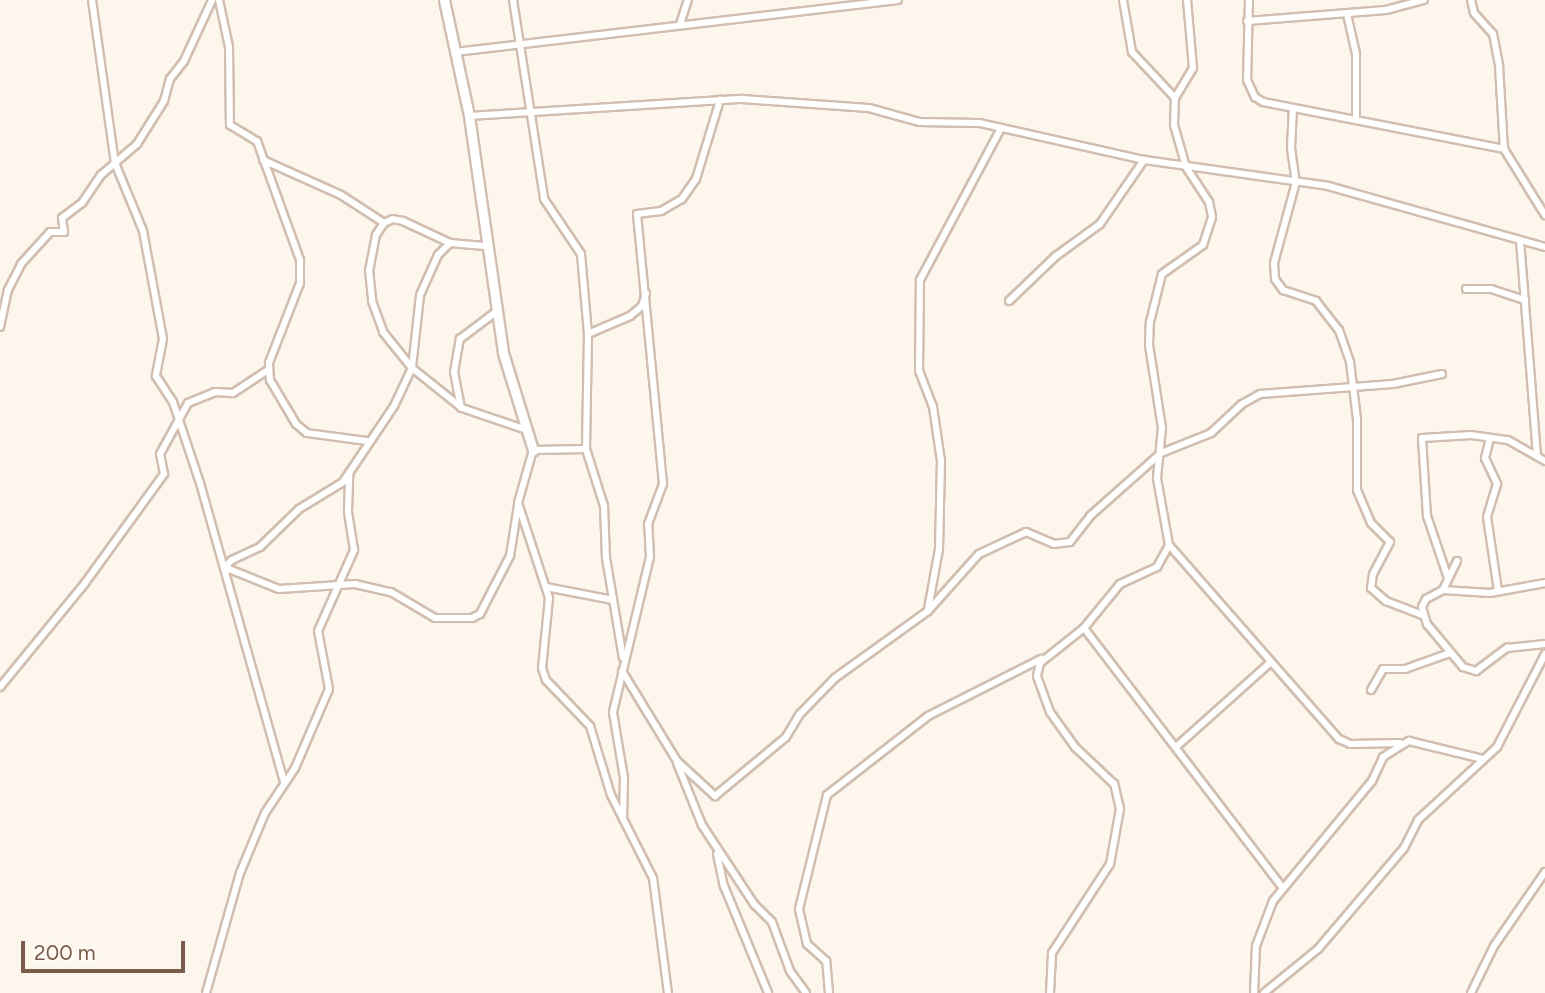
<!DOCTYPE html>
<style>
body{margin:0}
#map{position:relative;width:1545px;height:993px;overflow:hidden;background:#fdf6ec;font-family:Figtree,sans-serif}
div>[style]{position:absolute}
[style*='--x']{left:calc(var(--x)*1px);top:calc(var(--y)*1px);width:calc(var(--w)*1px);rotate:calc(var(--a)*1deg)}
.roads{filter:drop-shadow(2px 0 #d1beb0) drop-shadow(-2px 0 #d1beb0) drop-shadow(0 2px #d1beb0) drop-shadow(0 -2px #d1beb0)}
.street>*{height:6px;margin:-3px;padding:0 3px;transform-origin:3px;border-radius:3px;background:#fff}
.secondary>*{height:9px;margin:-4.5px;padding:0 4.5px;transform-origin:4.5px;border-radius:4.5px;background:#fff}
span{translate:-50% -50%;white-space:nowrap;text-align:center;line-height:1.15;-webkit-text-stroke:7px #fffaf3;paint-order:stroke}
.scale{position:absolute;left:21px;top:941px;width:164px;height:32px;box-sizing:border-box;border:4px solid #7a5c4d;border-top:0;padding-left:9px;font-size:21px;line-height:24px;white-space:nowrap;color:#7a5c4d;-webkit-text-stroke:5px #fffaf3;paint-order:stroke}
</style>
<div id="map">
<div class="roads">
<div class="street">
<div style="--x:92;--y:0;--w:165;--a:82"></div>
<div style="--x:115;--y:163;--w:74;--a:67.6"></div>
<div style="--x:143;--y:231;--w:110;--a:79.5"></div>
<div style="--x:163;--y:339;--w:38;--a:101"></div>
<div style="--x:156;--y:376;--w:31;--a:57"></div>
<div style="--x:173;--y:402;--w:85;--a:71.6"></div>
<div style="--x:200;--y:483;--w:311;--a:74.3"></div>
<div style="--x:219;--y:0;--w:48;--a:78"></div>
<div style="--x:229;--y:47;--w:78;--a:89.3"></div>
<div style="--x:230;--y:125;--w:31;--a:31"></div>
<div style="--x:257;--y:141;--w:127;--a:70.1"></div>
<div style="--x:300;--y:260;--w:23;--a:90"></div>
<div style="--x:300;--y:283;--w:86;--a:111.2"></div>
<div style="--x:269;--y:363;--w:17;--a:87"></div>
<div style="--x:270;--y:380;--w:51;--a:59.4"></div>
<div style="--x:296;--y:424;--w:14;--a:39"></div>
<div style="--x:307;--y:433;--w:61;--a:7.6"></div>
<div style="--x:513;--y:0;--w:201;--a:81.1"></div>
<div style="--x:544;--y:199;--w:66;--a:56.1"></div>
<div style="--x:581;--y:254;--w:80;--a:85"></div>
<div style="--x:588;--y:334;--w:115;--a:91"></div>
<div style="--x:586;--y:449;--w:60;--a:72.5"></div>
<div style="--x:604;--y:506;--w:52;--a:87.8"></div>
<div style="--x:606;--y:558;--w:101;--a:80.4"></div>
<div style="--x:1123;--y:0;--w:53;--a:80.2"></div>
<div style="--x:1132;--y:52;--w:63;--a:46.9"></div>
<div style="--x:1249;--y:0;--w:80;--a:91.4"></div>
<div style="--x:1247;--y:80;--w:19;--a:65"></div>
<div style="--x:1255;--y:97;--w:9;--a:32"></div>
<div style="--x:1263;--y:102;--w:246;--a:11"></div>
<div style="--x:1471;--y:0;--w:13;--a:77"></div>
<div style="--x:1474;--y:13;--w:28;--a:48"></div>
<div style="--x:1493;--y:34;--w:33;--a:79"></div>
<div style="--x:1499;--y:66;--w:83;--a:86.6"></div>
<div style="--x:1504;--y:149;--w:78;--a:58.2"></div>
<div style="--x:1347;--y:14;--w:41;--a:77.3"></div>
<div style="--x:1356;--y:54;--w:66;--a:90"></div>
<div style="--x:1247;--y:21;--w:139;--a:-4.5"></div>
<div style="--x:1386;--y:10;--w:39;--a:-15"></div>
<div style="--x:680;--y:24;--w:25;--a:-72"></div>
<div style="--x:455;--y:52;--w:446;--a:-6.7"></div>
<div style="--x:1293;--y:108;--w:40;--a:92.9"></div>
<div style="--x:1291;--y:148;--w:34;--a:82"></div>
<div style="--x:1296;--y:182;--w:84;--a:105.2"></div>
<div style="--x:1274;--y:263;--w:16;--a:86"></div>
<div style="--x:1275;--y:279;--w:14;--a:54"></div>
<div style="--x:1283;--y:290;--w:35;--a:18"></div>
<div style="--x:1316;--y:301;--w:37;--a:52"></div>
<div style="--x:1339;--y:330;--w:34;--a:71"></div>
<div style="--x:1350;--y:362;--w:57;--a:83"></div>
<div style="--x:1357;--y:419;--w:71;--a:90"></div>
<div style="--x:1357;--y:490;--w:36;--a:67"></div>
<div style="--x:1371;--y:523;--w:27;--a:45"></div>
<div style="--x:1390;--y:542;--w:36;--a:118"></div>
<div style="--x:1373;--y:574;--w:14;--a:98"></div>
<div style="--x:1371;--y:588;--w:20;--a:41"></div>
<div style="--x:1386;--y:601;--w:40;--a:21"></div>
<div style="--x:469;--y:116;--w:274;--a:-3.6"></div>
<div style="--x:742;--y:99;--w:127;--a:4.1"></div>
<div style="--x:869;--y:108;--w:52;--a:15.6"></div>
<div style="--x:919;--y:122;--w:61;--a:0.9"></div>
<div style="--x:980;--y:123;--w:168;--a:12.7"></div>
<div style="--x:1144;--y:160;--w:186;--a:8"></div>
<div style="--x:1328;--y:186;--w:225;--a:15.7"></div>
<div style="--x:263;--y:160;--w:85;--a:24.2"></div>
<div style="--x:341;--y:195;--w:51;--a:33.1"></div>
<div style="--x:1520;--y:240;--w:217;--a:85.5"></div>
<div style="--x:450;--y:243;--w:52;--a:-154.9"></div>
<div style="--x:403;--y:221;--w:10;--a:-169"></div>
<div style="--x:393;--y:219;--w:10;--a:156"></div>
<div style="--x:384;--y:223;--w:14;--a:124"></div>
<div style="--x:376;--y:235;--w:36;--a:101"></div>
<div style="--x:369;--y:270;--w:31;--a:84"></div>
<div style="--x:372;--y:301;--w:33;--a:70"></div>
<div style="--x:383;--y:332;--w:46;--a:51.1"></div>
<div style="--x:412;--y:368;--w:64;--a:38.7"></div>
<div style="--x:462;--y:408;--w:69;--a:18.7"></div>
<div style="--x:1466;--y:289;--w:25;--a:0"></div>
<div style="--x:1491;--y:289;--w:36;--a:18"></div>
<div style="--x:1009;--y:301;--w:65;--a:-43.8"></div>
<div style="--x:1056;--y:256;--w:54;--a:-36"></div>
<div style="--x:1100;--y:224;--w:78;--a:-55.5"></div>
<div style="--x:0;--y:327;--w:38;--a:-78"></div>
<div style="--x:8;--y:290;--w:29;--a:-63"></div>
<div style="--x:21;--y:264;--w:43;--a:-47.8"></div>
<div style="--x:50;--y:232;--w:14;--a:0"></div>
<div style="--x:64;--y:232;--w:14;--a:-98"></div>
<div style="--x:62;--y:218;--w:25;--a:-37"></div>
<div style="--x:82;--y:203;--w:34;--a:-56"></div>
<div style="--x:101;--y:175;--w:48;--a:-40.7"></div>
<div style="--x:137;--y:144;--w:51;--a:-57.9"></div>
<div style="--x:164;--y:101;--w:23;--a:-75"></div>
<div style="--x:170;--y:79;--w:23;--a:-52"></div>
<div style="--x:184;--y:61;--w:67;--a:-65.3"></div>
<div style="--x:588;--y:334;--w:46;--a:-23.2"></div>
<div style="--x:630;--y:316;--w:16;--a:-40"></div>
<div style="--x:642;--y:306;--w:13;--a:-72"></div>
<div style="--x:461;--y:408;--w:37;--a:-101"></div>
<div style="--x:454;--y:372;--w:34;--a:-80"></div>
<div style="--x:460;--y:339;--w:46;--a:-37.1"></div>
<div style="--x:1490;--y:438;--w:21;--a:104"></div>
<div style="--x:1485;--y:458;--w:29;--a:65"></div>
<div style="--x:1497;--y:484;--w:34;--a:107"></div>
<div style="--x:1487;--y:517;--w:75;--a:81.5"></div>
<div style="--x:586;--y:449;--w:53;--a:178.9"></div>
<div style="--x:533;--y:450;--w:55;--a:105.8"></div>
<div style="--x:518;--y:503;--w:100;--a:71.9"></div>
<div style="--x:549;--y:598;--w:70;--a:95.7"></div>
<div style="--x:542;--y:668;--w:13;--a:72"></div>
<div style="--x:546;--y:680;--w:64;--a:46.3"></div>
<div style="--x:590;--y:726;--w:72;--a:73.1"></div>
<div style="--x:611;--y:795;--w:93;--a:63.2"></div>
<div style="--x:653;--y:878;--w:116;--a:82.6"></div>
<div style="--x:1169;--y:545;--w:258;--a:48.8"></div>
<div style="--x:1339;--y:739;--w:12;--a:24"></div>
<div style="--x:1350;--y:744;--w:50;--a:-1.1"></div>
<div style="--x:1457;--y:561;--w:32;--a:116"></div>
<div style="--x:1443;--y:590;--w:19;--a:152"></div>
<div style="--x:1426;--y:599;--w:9;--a:117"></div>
<div style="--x:1422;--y:607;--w:18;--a:74"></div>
<div style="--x:1427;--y:624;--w:56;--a:50.1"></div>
<div style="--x:1463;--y:667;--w:14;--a:17"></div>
<div style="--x:1476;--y:671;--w:39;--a:-37"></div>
<div style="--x:1507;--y:648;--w:38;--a:-6"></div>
<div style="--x:224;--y:567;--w:59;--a:21.8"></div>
<div style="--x:279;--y:589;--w:76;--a:-3.8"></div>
<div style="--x:355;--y:584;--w:37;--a:13"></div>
<div style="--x:391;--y:592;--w:51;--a:30.6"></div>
<div style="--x:435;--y:618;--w:37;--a:0"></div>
<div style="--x:472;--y:618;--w:9;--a:-27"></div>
<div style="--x:480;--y:614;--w:65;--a:-62.7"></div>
<div style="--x:510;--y:556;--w:52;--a:-81.1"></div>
<div style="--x:225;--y:567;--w:10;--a:-45"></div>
<div style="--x:232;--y:560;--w:31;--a:-25"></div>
<div style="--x:260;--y:547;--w:54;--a:-44.3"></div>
<div style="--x:299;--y:509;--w:52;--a:-31.5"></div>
<div style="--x:343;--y:482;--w:92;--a:-56.1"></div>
<div style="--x:394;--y:406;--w:42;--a:-64.7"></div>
<div style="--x:412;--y:368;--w:73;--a:-83.7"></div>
<div style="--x:420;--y:295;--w:44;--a:-65.8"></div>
<div style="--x:438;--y:255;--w:17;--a:-45"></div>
<div style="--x:450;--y:243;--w:38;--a:5"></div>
<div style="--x:1448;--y:578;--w:65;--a:-108.7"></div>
<div style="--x:1427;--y:516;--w:78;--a:-93.7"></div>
<div style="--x:1422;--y:438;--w:49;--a:-3.5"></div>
<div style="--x:1471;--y:435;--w:37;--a:8"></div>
<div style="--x:1508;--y:440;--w:43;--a:29.6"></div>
<div style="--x:546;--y:587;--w:68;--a:11"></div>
<div style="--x:1443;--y:590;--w:47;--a:3.7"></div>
<div style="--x:1490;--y:593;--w:56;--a:-10.3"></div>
<div style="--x:928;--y:609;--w:61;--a:-79.6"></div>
<div style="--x:939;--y:549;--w:88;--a:-88.7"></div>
<div style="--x:941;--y:461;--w:55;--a:-98.4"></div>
<div style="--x:933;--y:407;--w:39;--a:-111"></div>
<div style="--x:919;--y:371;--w:91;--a:-89.4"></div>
<div style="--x:920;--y:280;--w:172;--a:-61.9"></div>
<div style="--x:1084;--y:628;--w:327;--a:52.6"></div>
<div style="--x:622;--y:671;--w:105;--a:58.6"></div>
<div style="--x:677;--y:761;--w:52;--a:42.6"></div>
<div style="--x:715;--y:796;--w:92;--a:-39.7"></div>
<div style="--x:786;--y:737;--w:27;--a:-59"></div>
<div style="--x:800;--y:714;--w:50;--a:-45.8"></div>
<div style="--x:835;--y:678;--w:115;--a:-35.8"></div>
<div style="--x:928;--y:611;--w:76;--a:-48.2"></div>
<div style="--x:979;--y:554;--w:52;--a:-25.1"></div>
<div style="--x:1026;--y:532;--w:30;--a:23"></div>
<div style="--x:1054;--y:544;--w:16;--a:-7"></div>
<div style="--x:1070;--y:542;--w:33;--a:-52"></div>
<div style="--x:1090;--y:516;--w:95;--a:-41.6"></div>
<div style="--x:1161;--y:453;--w:54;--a:-21.8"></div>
<div style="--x:1211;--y:433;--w:42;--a:-43.1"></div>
<div style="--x:1242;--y:404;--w:21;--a:-29"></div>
<div style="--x:1260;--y:394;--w:133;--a:-4.3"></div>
<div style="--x:1393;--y:384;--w:50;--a:-11.5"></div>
<div style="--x:0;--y:687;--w:134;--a:-50.7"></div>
<div style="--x:85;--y:583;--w:135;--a:-54.1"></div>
<div style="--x:164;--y:474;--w:20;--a:-101"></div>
<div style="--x:160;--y:454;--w:58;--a:-61.2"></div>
<div style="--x:188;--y:403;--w:29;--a:-22"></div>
<div style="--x:215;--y:392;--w:18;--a:3"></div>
<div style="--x:233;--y:393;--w:42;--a:-33.3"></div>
<div style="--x:1371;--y:690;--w:24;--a:-60"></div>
<div style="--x:1383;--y:669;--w:22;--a:0"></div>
<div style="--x:1405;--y:669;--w:48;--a:-19.6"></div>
<div style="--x:1176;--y:747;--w:127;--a:-41.8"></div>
<div style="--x:677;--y:763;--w:67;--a:68"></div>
<div style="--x:702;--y:825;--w:95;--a:56.6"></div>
<div style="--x:754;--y:904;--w:25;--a:45"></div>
<div style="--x:772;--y:922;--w:52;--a:69.8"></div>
<div style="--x:790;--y:971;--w:27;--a:54"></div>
<div style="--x:623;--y:819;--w:41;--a:-88.6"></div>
<div style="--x:624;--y:778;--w:67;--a:-99.5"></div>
<div style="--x:613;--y:712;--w:159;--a:-76.6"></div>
<div style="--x:650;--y:557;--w:33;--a:-93"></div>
<div style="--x:648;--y:524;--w:43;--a:-69.4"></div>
<div style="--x:663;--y:484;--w:271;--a:-95.5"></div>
<div style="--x:637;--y:214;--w:24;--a:-7"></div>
<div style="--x:661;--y:211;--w:24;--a:-30"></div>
<div style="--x:682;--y:199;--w:24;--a:-55"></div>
<div style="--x:696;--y:179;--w:83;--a:-73.1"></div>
<div style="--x:717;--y:854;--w:33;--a:78"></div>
<div style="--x:724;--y:886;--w:116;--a:67.6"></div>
<div style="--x:206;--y:993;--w:125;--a:-74.2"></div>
<div style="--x:240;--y:873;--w:65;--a:-67.4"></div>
<div style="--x:265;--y:813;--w:54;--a:-56.3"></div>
<div style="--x:295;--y:768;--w:86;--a:-66.7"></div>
<div style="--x:329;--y:689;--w:59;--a:-100.7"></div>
<div style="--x:318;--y:631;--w:89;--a:-66"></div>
<div style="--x:354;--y:550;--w:39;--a:-99"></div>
<div style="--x:348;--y:511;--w:38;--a:-88"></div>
<div style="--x:829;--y:993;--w:32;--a:-95"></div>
<div style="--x:826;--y:961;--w:25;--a:-138"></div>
<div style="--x:807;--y:944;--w:36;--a:-103"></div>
<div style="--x:799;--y:909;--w:117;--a:-76.2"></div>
<div style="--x:827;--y:795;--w:128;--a:-38"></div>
<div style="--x:928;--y:716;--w:127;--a:-26.8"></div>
<div style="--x:1050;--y:993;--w:40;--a:-87.1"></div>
<div style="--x:1052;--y:953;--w:106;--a:-56.9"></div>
<div style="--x:1110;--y:864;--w:56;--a:-79.7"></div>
<div style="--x:1120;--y:809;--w:26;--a:-103"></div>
<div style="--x:1114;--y:784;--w:54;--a:-136.5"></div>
<div style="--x:1075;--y:747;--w:43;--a:-125.5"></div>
<div style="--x:1050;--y:712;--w:38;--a:-110"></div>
<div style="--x:1037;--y:676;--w:13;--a:-77"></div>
<div style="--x:1040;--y:663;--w:56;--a:-38.5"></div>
<div style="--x:1084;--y:628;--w:57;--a:-50.7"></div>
<div style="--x:1120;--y:584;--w:41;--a:-24.7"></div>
<div style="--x:1157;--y:567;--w:25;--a:-61"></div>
<div style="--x:1169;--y:545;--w:68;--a:-100.2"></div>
<div style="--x:1157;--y:478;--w:50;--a:-84.3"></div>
<div style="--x:1162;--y:428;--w:84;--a:-98.9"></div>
<div style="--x:1149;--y:345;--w:23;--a:-88"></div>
<div style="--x:1150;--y:322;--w:49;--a:-76"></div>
<div style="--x:1162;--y:274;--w:50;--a:-35.3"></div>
<div style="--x:1203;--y:245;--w:29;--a:-72"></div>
<div style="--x:1212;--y:217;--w:15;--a:-101"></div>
<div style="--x:1209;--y:202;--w:42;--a:-123.3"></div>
<div style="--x:1186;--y:167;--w:44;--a:-105.9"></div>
<div style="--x:1174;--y:125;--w:27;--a:-88"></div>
<div style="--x:1175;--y:98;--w:35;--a:-59"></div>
<div style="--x:1193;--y:68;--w:68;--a:-95"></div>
<div style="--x:1254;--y:993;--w:47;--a:-87.6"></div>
<div style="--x:1256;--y:946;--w:48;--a:-69.3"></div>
<div style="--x:1273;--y:901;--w:156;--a:-50.5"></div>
<div style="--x:1372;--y:781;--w:26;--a:-65"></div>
<div style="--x:1383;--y:757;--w:31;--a:-32"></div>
<div style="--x:1409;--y:741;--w:76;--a:13.7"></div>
<div style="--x:1264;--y:993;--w:70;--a:-39.2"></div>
<div style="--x:1318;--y:949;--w:133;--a:-49.6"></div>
<div style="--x:1404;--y:848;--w:31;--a:-63"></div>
<div style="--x:1418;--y:820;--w:108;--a:-42.7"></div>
<div style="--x:1497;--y:747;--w:105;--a:-62.7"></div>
<div style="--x:1471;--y:993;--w:52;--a:-63.9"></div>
<div style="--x:1494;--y:946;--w:90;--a:-55.4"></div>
</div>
<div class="secondary">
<div style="--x:444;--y:0;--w:119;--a:77.8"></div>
<div style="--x:469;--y:116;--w:239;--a:81.8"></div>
<div style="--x:503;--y:353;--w:102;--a:72.8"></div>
</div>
</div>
<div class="scale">200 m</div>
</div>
